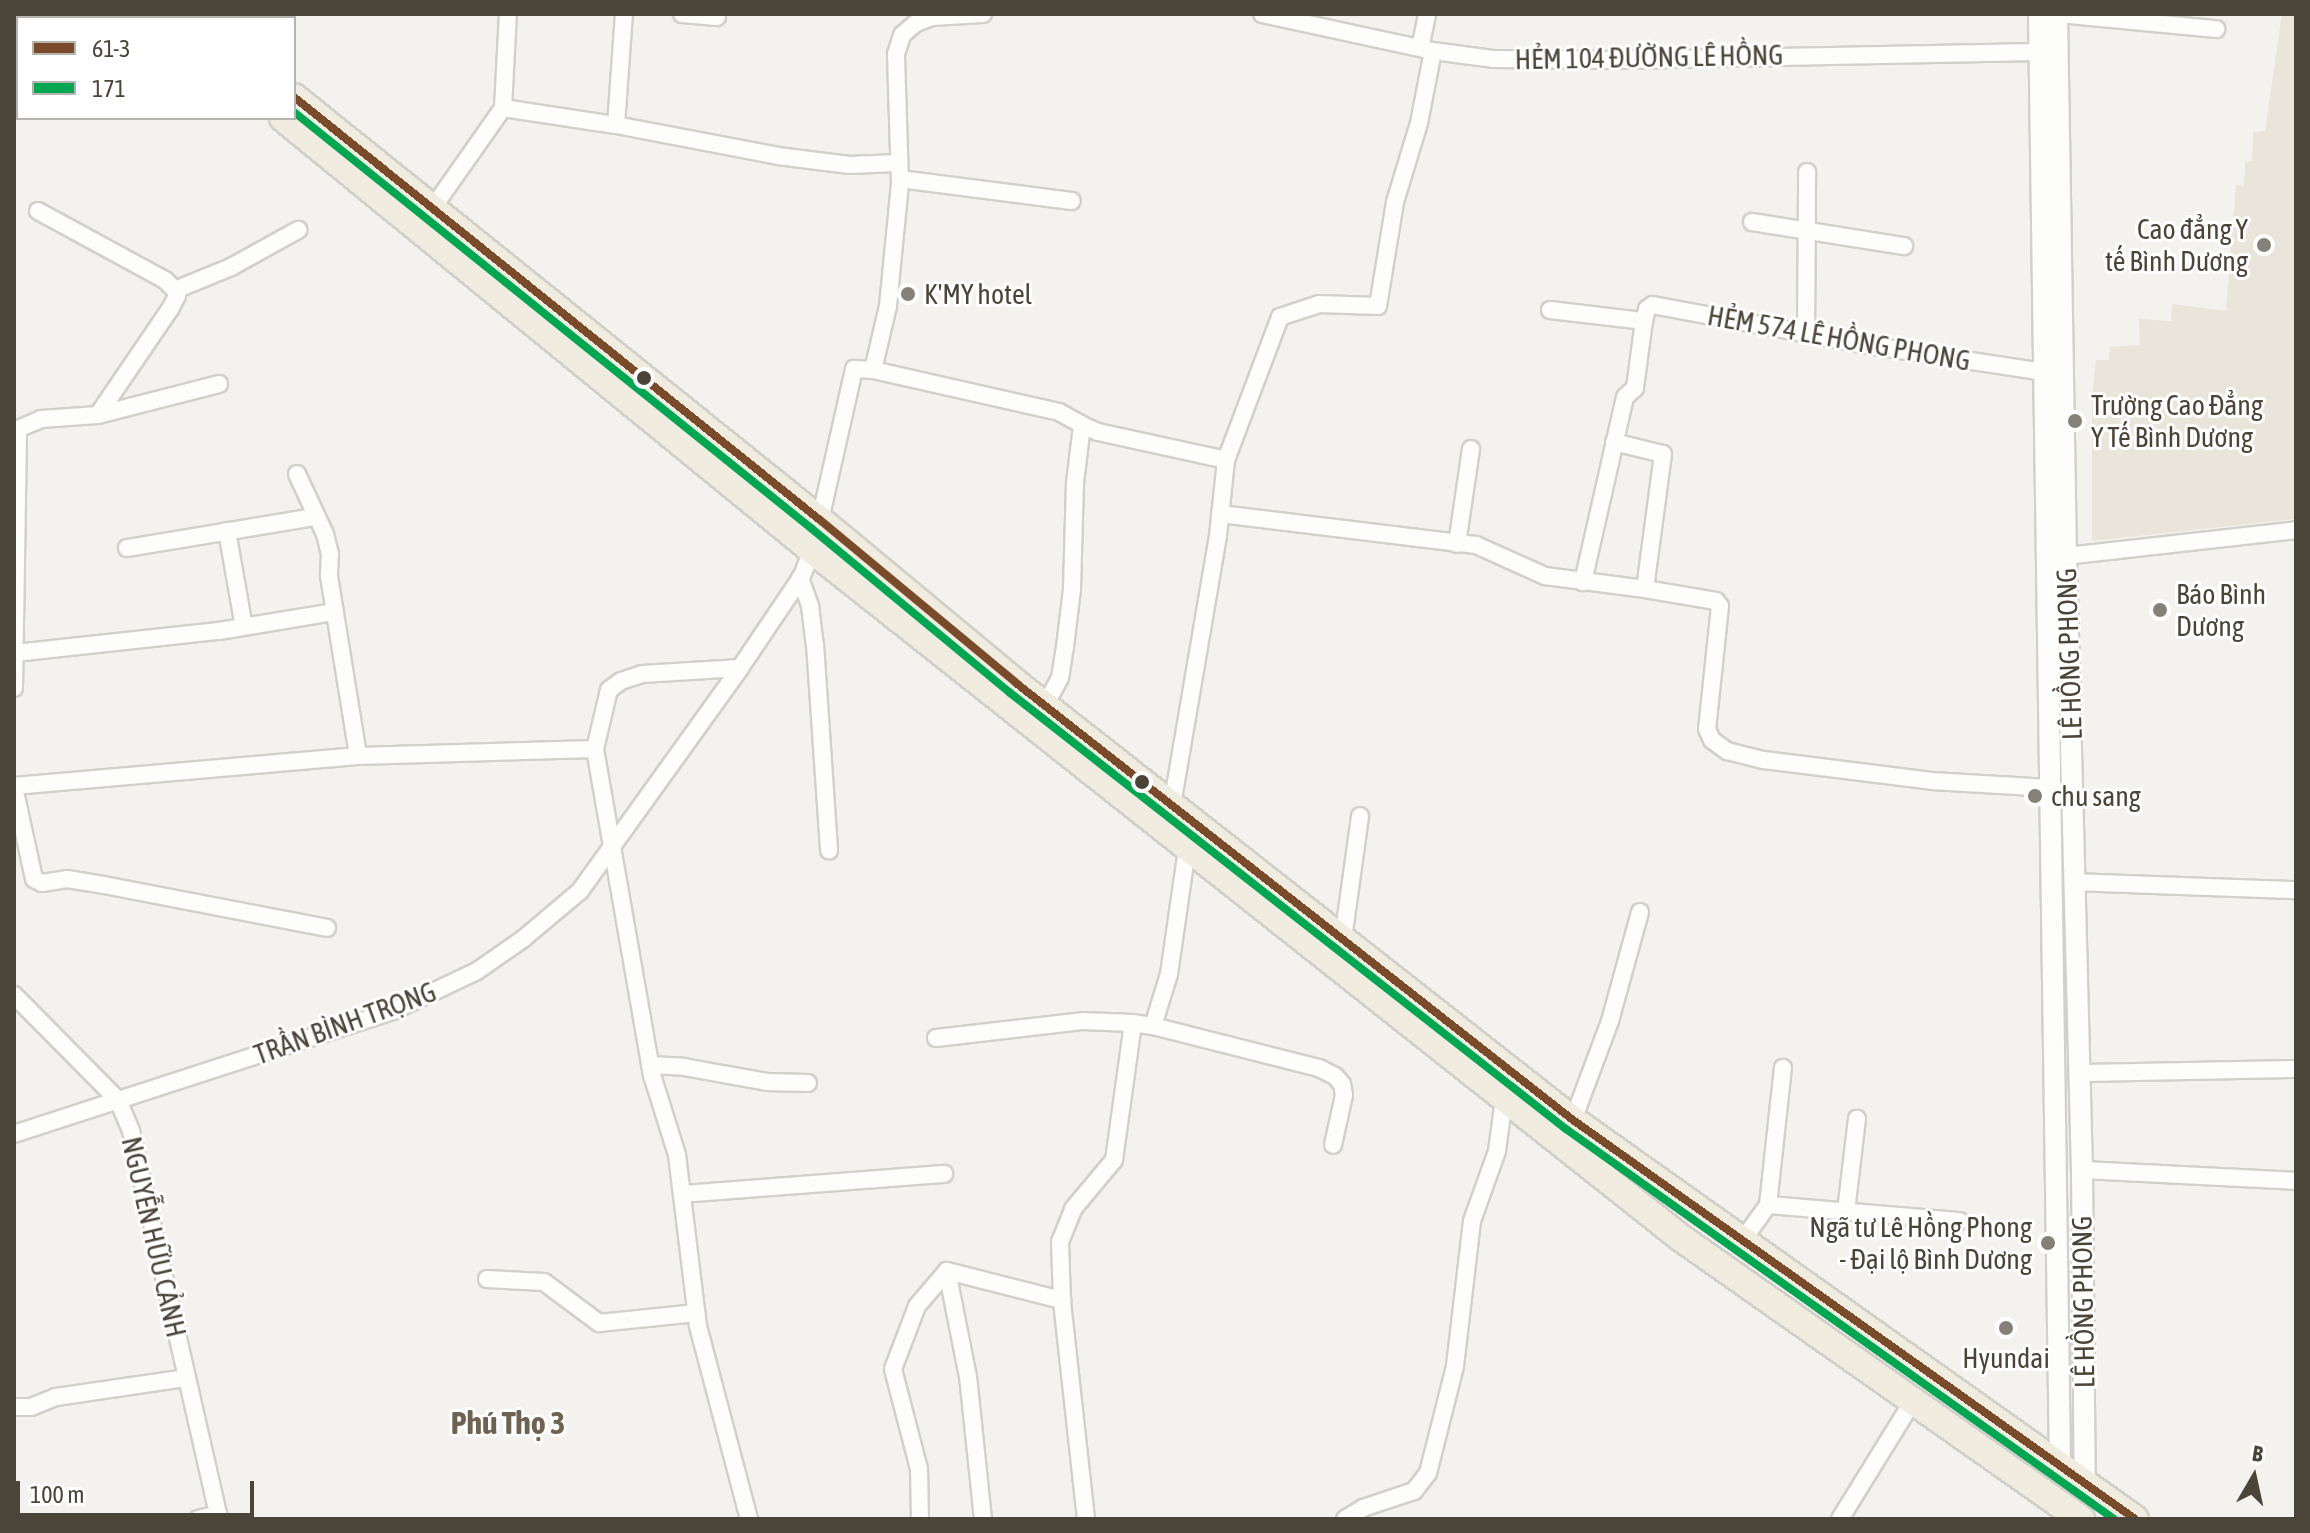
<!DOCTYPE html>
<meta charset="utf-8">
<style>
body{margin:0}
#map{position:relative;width:2310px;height:1533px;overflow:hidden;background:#f4f2ee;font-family:"Asap Condensed",sans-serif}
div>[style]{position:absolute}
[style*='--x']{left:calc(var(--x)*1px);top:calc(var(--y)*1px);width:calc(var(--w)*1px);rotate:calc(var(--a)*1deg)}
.education>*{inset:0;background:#eae5da}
.roads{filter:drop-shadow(2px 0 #d2d0cb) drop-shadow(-2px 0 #d2d0cb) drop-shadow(0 2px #d2d0cb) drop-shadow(0 -2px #d2d0cb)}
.minor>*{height:16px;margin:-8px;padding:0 8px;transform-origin:8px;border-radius:8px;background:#fdfdfc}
.tertiary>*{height:20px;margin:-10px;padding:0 10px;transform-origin:10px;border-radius:10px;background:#fdfdfc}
.trunk>*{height:26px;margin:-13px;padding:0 13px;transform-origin:13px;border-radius:13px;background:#f0ece0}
.bus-1>*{height:8px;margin:-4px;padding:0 4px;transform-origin:4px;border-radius:4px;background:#7a4b2a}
.bus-2>*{height:8px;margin:-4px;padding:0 4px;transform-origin:4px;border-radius:4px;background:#00a651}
.dots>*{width:22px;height:22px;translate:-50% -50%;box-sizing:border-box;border:4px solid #fff;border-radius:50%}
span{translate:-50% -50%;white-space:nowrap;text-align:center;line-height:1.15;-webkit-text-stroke:6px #fff;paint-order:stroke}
.street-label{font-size:28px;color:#4b4439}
.poi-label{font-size:28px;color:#4b4439}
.right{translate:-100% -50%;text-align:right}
.left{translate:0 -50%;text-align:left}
.quarter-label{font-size:32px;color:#6e6250;font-weight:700}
.frame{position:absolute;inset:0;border:16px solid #4b4439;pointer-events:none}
.legend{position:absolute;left:16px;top:16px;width:280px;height:104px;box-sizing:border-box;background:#fff;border:2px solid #b7b4b0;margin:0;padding:10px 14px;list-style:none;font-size:24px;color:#4b4439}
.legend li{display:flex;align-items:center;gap:16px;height:40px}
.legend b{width:40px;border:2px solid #b7b4b0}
.north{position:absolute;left:2214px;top:1437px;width:80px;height:80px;-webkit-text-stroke:6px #fff;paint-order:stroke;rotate:9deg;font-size:22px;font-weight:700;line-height:32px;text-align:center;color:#4b4439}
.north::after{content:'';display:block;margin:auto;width:28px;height:36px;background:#4b4439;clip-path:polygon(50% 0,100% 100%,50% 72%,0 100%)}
.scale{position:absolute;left:16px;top:1481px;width:238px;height:36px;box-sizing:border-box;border:4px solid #4b4439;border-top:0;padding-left:10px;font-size:24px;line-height:28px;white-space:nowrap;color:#4b4439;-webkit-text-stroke:6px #fff;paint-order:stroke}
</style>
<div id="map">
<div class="education">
<div style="clip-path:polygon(2282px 14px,2296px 14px,2296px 519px,2092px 541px,2092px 397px,2096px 360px,2109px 360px,2110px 347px,2140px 345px,2139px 319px,2171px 321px,2172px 304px,2226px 311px,2236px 185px,2244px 186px,2245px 162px,2252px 161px,2253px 132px,2265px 131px)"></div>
</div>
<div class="roads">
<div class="minor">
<div style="--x:682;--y:14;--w:35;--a:5"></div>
<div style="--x:1262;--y:14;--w:175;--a:12.2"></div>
<div style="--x:1433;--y:51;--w:62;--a:7.5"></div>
<div style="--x:1494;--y:59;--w:125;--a:0.5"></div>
<div style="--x:1619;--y:60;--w:422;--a:-1.1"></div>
<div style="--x:2059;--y:14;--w:158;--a:5.5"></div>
<div style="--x:1420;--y:48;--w:35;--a:-78"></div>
<div style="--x:503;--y:108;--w:94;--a:-87"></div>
<div style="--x:616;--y:125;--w:111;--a:-85.9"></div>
<div style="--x:900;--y:179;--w:173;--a:7.3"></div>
<div style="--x:432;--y:209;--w:123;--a:-54.9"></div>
<div style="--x:503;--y:108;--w:114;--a:8.6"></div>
<div style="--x:616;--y:125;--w:165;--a:10.8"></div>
<div style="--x:778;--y:156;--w:72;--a:7.2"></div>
<div style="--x:849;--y:165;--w:49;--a:-2.3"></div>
<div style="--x:38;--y:211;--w:145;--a:28.5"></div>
<div style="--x:165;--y:280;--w:14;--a:45"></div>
<div style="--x:175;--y:290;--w:6;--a:72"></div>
<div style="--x:177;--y:296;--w:15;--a:118"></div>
<div style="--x:170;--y:309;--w:128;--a:124.2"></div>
<div style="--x:1752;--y:222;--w:154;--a:9"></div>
<div style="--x:175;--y:290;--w:61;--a:-22.3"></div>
<div style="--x:231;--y:267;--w:77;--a:-28.9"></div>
<div style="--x:1550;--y:310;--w:95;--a:6.7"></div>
<div style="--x:1644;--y:321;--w:68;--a:97.7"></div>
<div style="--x:1635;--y:388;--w:13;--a:138"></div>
<div style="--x:1625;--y:397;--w:190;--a:102.8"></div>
<div style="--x:1644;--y:321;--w:12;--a:-76"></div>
<div style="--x:1647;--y:309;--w:7;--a:-34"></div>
<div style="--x:1653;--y:305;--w:212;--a:10.6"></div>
<div style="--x:1861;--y:344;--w:186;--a:8.7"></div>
<div style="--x:1806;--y:334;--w:162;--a:-89.6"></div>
<div style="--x:873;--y:370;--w:191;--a:12.7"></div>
<div style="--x:1059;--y:412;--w:26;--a:29"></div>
<div style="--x:18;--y:429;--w:25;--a:-23"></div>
<div style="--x:41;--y:419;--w:57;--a:-4"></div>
<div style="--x:98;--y:415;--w:125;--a:-14.4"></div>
<div style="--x:1614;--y:442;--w:50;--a:13.8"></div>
<div style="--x:1663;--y:454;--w:136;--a:97.6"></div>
<div style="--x:1645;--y:589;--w:72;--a:9.6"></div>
<div style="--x:1716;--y:601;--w:6;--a:51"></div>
<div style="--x:1720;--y:606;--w:124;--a:96"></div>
<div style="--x:1707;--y:729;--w:12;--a:66"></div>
<div style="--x:1712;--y:740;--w:19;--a:36"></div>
<div style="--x:1727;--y:751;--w:38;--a:14"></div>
<div style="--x:1764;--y:760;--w:169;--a:7.1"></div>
<div style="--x:1932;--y:781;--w:118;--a:3.4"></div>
<div style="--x:297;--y:474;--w:66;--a:65"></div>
<div style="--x:325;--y:534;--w:21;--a:76"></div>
<div style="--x:330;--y:554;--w:22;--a:93"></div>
<div style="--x:329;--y:576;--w:182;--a:80.8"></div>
<div style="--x:1220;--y:514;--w:258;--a:6.9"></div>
<div style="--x:1476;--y:545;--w:76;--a:24.2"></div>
<div style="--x:1545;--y:576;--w:101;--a:7.4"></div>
<div style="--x:820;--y:520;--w:155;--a:-77.3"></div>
<div style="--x:854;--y:369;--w:19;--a:3"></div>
<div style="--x:873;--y:370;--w:66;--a:-76.8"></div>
<div style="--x:888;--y:306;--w:124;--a:-84.4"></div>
<div style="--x:900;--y:183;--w:129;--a:-91.8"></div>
<div style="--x:896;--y:54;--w:20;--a:-72"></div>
<div style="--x:902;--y:35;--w:18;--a:-41"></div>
<div style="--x:916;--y:23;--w:17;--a:-21"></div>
<div style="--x:932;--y:17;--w:51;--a:-3.4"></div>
<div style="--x:227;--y:531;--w:97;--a:80"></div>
<div style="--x:1457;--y:544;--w:96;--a:-81.6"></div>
<div style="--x:127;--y:548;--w:191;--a:-9.4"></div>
<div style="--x:2066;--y:556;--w:231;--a:-6.4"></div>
<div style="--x:800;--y:578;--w:30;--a:70"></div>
<div style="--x:810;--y:606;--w:38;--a:83"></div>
<div style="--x:815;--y:644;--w:207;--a:86.1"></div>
<div style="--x:15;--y:653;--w:205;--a:-6.2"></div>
<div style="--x:219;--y:631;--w:117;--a:-9.4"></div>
<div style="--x:14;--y:688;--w:259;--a:-89.1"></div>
<div style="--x:1045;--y:705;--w:31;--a:-61"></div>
<div style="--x:1060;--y:678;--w:31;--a:-81"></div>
<div style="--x:1065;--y:647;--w:58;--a:-83.1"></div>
<div style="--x:1072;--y:589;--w:106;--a:-88.4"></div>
<div style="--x:1075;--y:483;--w:58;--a:-83.1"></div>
<div style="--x:1082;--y:425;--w:17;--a:24"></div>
<div style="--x:1098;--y:432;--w:131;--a:12.3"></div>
<div style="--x:595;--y:749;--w:61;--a:-76.7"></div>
<div style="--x:609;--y:690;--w:15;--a:-37"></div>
<div style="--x:621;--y:681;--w:22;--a:-18"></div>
<div style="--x:642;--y:674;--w:98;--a:-3.5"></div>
<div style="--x:14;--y:786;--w:345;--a:-5"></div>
<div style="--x:358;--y:756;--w:237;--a:-1.7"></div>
<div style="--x:595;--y:749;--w:331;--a:80.1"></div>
<div style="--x:652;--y:1075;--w:84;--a:72.6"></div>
<div style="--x:677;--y:1155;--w:172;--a:83"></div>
<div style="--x:698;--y:1326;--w:200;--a:75.2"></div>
<div style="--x:14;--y:787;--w:94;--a:77.7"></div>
<div style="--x:34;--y:879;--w:9;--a:27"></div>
<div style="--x:42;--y:883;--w:25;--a:-9"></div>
<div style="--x:67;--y:879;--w:37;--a:9"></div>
<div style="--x:104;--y:885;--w:227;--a:10.9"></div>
<div style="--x:1172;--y:805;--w:273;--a:-80.3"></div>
<div style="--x:1218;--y:536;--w:76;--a:-84"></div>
<div style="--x:1226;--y:460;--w:153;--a:-69.3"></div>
<div style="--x:1280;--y:317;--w:41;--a:-18.4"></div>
<div style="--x:1319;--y:304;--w:59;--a:1.9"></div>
<div style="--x:1378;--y:306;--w:105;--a:-80.7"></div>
<div style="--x:1395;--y:202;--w:83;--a:-73.1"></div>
<div style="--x:1419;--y:123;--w:73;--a:-79"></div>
<div style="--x:2074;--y:882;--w:222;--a:2.1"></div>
<div style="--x:1343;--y:939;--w:124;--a:-82.1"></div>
<div style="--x:14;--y:995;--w:148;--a:45.3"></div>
<div style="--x:118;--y:1100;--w:34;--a:67"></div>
<div style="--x:131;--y:1131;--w:398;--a:77.2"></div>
<div style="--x:1153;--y:1026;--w:171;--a:14.2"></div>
<div style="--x:1319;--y:1068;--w:18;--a:27"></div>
<div style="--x:1335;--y:1076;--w:11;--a:49"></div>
<div style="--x:1342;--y:1084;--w:11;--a:80"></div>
<div style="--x:1344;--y:1095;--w:51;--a:102.4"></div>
<div style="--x:936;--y:1038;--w:147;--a:-6.6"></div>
<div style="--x:1082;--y:1021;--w:51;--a:2.2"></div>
<div style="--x:650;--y:1065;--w:34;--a:3"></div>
<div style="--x:684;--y:1067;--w:84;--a:10.2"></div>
<div style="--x:767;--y:1082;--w:41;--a:1.4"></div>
<div style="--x:2079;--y:1073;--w:217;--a:-1.1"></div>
<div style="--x:1573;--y:1120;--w:106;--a:-69.5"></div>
<div style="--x:1610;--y:1021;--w:113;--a:-74.6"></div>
<div style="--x:14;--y:1134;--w:398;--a:-18"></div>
<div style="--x:393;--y:1011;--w:93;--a:-25.5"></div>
<div style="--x:477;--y:971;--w:56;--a:-34.8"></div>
<div style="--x:523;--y:939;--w:75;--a:-40.1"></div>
<div style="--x:580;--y:891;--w:274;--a:-54.3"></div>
<div style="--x:740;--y:668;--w:111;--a:-56"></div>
<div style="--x:802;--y:576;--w:28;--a:-69"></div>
<div style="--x:2082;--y:1170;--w:214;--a:2.9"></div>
<div style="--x:682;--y:1194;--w:263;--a:-4.4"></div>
<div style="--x:1768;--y:1205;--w:138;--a:-83.8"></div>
<div style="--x:1846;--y:1211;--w:93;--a:-83.2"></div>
<div style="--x:1742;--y:1241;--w:44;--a:-54.2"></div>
<div style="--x:1768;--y:1205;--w:192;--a:4.8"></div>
<div style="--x:487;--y:1279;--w:57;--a:3"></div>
<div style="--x:544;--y:1282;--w:69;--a:36.7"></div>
<div style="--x:599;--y:1323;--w:98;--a:-5.9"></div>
<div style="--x:14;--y:1407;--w:17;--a:0"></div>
<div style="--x:31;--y:1407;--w:27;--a:-22"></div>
<div style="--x:56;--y:1397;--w:132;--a:-8.3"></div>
<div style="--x:198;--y:1519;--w:21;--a:-14"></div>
<div style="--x:920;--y:1519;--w:50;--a:-91.1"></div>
<div style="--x:919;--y:1469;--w:103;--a:-104.6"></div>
<div style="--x:893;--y:1369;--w:67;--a:-69.1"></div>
<div style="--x:917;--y:1306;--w:46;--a:-49.4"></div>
<div style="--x:983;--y:1519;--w:143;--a:-96"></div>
<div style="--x:968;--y:1377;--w:108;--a:-101.2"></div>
<div style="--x:947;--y:1271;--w:119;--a:14.2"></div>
<div style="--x:1086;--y:1519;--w:220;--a:-96.3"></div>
<div style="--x:1062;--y:1300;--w:58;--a:-92"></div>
<div style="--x:1060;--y:1242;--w:35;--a:-68"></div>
<div style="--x:1073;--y:1209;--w:64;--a:-50.1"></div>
<div style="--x:1114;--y:1160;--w:138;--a:-82.1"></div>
<div style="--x:1133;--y:1023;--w:20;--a:9"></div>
<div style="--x:1153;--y:1026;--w:54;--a:-72.9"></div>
<div style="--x:1169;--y:974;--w:126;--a:-81.8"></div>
<div style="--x:1345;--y:1519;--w:21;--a:-31"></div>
<div style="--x:1363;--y:1508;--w:54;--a:-18.4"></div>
<div style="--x:1414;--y:1491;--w:23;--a:-52"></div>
<div style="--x:1428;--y:1473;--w:110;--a:-75.8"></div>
<div style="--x:1455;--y:1366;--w:146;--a:-83.3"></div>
<div style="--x:1472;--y:1221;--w:74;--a:-70.3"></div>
<div style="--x:1497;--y:1151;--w:52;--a:-82.3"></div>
<div style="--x:1840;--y:1519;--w:139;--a:-58.3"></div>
</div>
<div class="tertiary">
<div style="--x:2039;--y:14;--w:1454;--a:89.17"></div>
<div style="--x:2057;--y:14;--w:542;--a:89.05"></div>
<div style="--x:2066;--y:556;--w:614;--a:88.51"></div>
<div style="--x:2082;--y:1170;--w:316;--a:89.5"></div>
<div style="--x:225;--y:18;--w:4;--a:-76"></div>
<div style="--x:250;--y:18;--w:4;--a:-90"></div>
</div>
<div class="trunk">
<div style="--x:140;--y:14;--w:6;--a:39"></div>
<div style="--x:180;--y:14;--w:6;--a:39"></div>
<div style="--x:294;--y:97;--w:675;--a:38.81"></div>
<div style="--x:820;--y:520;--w:255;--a:39.7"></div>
<div style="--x:1016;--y:683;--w:708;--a:38.12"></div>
<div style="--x:1573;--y:1120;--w:689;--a:35.37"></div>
<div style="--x:283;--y:118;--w:683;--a:39.24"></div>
<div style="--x:812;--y:550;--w:1108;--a:38.37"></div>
<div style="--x:1681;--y:1238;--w:489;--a:35.1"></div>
</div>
</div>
<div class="bus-1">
<div style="--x:294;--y:97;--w:675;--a:38.81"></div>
<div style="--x:820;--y:520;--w:255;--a:39.7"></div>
<div style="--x:1016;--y:683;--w:708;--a:38.12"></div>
<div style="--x:1573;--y:1120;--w:689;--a:35.37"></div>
</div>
<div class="bus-2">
<div style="--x:294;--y:112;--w:665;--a:38.83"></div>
<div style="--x:812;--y:529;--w:256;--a:39.6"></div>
<div style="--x:1009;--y:692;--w:708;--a:38.12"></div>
<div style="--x:1566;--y:1129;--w:673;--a:35.44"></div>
</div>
<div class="dots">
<div style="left:2264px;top:245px;background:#868178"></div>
<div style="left:908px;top:294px;background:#868178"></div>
<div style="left:644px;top:378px;background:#4b4439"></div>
<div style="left:2075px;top:421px;background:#868178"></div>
<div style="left:2160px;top:610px;background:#868178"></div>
<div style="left:1142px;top:782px;background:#4b4439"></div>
<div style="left:2035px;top:796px;background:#868178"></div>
<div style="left:2048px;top:1243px;background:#868178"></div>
<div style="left:2006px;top:1328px;background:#868178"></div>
</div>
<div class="street-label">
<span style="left:1649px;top:57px;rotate:-1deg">HẺM 104 ĐƯỜNG LÊ HỒNG</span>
<span style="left:1839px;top:338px;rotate:10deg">HẺM 574 LÊ HỒNG PHONG</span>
<span style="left:2069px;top:654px;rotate:-92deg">LÊ HỒNG PHONG</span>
<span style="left:345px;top:1023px;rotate:-20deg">TRẦN BÌNH TRỌNG</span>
<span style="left:154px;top:1237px;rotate:77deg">NGUYỄN HỮU CẢNH</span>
<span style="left:2083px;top:1302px;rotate:-91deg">LÊ HỒNG PHONG</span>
</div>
<div class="poi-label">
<span class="right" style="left:2248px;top:245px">Cao đẳng Y<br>tế Bình Dương</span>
<span class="left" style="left:924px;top:294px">K'MY hotel</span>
<span class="left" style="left:2091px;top:421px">Trường Cao Đẳng<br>Y Tế Bình Dương</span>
<span class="left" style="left:2176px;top:610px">Báo Bình<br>Dương</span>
<span class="left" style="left:2051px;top:796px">chu sang</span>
<span class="right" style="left:2032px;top:1243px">Ngã tư Lê Hồng Phong<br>- Đại lộ Bình Dương</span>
<span style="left:2006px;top:1358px">Hyundai</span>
</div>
<div class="quarter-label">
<span style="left:508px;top:1423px">Phú Thọ 3</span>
</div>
<div class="frame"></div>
<ul class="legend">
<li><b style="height:10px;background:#7a4b2a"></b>61-3</li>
<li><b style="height:10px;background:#00a651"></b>171</li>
</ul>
<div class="north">B</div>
<div class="scale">100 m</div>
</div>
